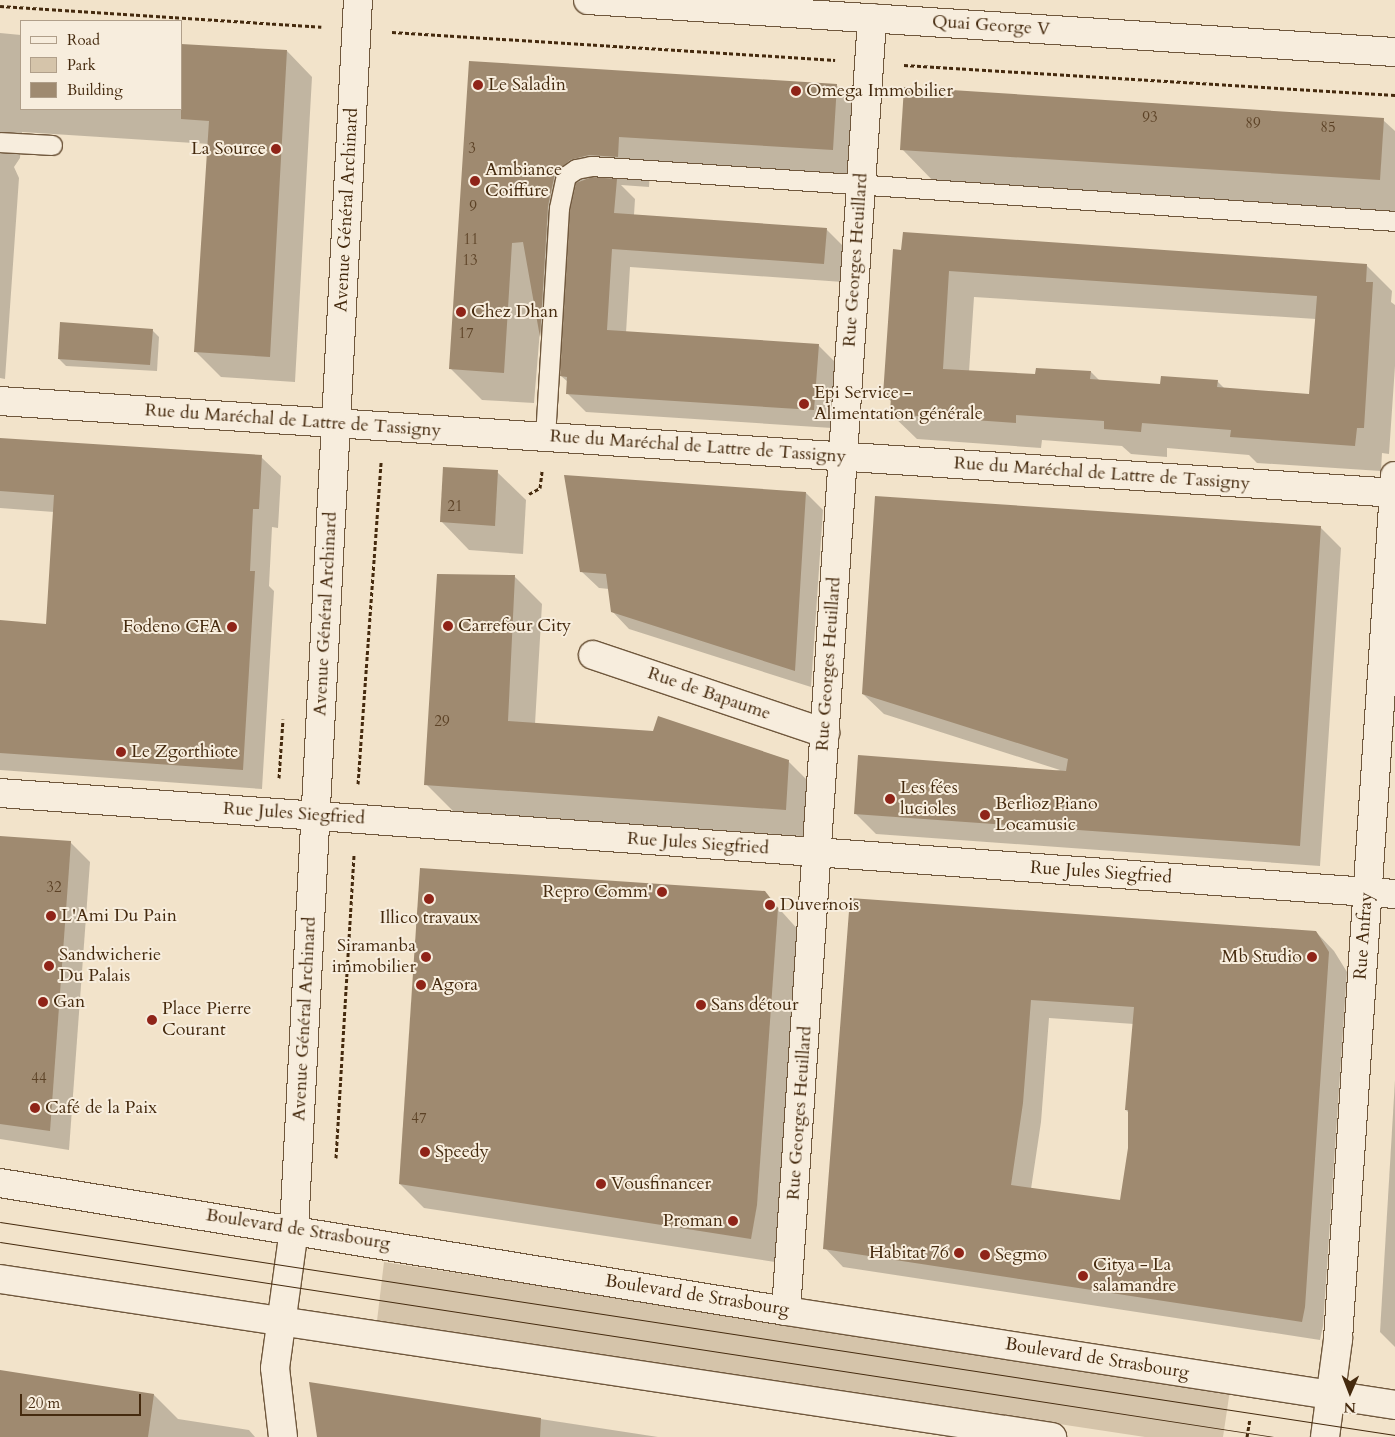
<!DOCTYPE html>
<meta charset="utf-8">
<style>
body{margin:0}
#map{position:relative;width:1395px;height:1437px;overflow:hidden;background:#f2e3ca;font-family:Cardo,serif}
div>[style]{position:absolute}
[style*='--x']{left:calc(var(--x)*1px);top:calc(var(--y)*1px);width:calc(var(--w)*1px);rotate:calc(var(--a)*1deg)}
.green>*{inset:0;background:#d5c4aa}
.shadow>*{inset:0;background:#0003}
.building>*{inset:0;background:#9f8a70}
.path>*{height:3px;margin-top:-1.5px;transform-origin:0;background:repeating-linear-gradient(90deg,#452a0e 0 4px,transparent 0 6.5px)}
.roads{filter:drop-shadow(1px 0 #70583d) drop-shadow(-1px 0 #70583d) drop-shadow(0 1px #70583d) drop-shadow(0 -1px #70583d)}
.lane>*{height:19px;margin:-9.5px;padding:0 9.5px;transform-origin:9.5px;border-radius:9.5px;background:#f7eddd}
.street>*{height:28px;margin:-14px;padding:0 14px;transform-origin:14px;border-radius:14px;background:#f7eddd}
.secondary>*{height:28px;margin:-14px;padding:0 14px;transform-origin:14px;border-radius:14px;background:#f7eddd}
.tram>*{height:1px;margin:-0.5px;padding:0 0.5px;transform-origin:0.5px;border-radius:0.5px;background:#452a0e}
.dots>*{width:14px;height:14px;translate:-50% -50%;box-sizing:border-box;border:2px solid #f7eddd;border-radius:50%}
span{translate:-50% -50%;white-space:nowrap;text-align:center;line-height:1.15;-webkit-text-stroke:4px #f7eddd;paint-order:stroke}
.number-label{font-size:15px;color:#5c4226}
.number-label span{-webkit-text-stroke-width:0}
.street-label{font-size:18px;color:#452a0e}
.poi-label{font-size:18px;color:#452a0e}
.left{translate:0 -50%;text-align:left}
.right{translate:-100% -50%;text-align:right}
.legend{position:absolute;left:20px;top:20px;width:162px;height:90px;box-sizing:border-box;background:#f7eddd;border:1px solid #b09f8a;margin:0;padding:6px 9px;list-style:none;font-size:15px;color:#452a0e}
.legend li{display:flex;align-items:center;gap:10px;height:25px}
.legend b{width:25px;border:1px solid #b09f8a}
.north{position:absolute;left:1325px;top:1367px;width:50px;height:50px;-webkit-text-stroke:4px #f7eddd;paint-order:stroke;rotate:181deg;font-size:14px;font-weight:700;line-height:20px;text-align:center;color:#452a0e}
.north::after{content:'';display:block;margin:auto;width:18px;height:22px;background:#452a0e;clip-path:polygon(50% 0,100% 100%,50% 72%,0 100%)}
.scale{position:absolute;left:20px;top:1394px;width:121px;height:22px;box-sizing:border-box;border:2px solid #452a0e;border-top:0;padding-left:6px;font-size:15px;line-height:18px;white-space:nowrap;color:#452a0e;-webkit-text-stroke:4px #f7eddd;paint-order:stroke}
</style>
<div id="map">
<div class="green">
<div style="clip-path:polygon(384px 1262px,1230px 1390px,1223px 1437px,1145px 1437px,377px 1321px)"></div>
</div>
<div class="shadow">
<div style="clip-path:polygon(0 33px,21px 35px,21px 109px,181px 109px,181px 45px,287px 51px,312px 77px,295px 382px,221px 377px,196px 352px,209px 144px,22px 132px,20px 158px,14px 167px,19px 178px,5px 379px,0 378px)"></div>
<div style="clip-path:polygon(470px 62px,836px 85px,867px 116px,863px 181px,650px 168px,649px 187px,621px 185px,635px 199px,634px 215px,826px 229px,845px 248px,843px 282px,630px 267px,626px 333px,818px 345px,837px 364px,832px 428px,586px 412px,567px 393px,568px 382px,561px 376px,562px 358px,541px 337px,540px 330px,534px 403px,482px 400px,451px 369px)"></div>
<div style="clip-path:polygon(1383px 120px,1395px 131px,1395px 217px,940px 188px,902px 149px)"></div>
<div style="clip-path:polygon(evenodd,894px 250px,1366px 265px,1392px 291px,1391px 302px,1395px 305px,1395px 366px,1389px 454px,1382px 453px,1381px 471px,1257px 463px,1249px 455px,1167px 448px,1167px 457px,1131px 454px,1122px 446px,1042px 440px,1041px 448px,917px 439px,891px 414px,892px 402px,884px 395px,894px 250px,974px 297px,1316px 319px,1310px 396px,1225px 389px,1217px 381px,1162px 385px,1099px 380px,1091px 372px,1036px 376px,969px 372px,974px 297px)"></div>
<div style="clip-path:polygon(152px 330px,159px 337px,157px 371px,66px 366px,59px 359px)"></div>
<div style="clip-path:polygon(0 439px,261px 457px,281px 476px,278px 528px,272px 527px,269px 586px,274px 591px,262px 789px,0 770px,0 622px,47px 625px,54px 512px,0 508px)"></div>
<div style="clip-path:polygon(497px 472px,526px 500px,523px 554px,469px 550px,441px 521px)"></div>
<div style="clip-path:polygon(806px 493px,823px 510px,811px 687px,629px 629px,612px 611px,609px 589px,599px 588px,581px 571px)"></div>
<div style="clip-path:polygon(1320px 527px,1341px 548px,1320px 866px,876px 834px,855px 813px,1060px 770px,884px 714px,863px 694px)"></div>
<div style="clip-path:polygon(438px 575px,515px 577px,542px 604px,535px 724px,788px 761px,815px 788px,813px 837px,453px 811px,426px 784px)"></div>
<div style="clip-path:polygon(0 837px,70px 842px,90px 862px,69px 1150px,0 1139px)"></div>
<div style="clip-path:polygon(765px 893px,801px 933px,781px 1229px,775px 1262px,424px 1208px,400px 1184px)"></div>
<div style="clip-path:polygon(evenodd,851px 899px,1316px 932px,1334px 951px,1347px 972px,1323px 1326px,1320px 1340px,843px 1267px,825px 1248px,851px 899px,1049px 1018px,1134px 1024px,1126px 1110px,1129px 1113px,1129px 1148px,1121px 1201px,1031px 1189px,1041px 1122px,1049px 1018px)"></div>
<div style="clip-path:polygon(1395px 1080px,1395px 1347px,1380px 1332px)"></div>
<div style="clip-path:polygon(0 1371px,154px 1395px,178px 1419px,249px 1430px,255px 1437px,0 1437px)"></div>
<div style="clip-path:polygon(311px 1384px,658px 1437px,318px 1437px)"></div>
</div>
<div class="building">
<div style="clip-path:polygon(181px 44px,287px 50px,270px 357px,194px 352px,209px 121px,181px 119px)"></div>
<div style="clip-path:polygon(469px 61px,837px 84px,833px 150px,619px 137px,618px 157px,589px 155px,570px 160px,555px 173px,548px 206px,540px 337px,523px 242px,512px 243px,504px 373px,449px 369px)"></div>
<div style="clip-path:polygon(904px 87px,1384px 118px,1380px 180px,900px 150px)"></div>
<div style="clip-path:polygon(592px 177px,617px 179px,614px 213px,827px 228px,824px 264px,612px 249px,607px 330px,819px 344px,814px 410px,566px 394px,567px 377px,560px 376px,570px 210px,576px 183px)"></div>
<div style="clip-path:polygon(evenodd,903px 232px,1367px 264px,1366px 282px,1373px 282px,1364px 428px,1357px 428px,1355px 446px,1230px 437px,1231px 430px,1142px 423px,1141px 432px,1104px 429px,1104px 421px,1016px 415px,1016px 423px,890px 414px,891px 396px,883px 395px,893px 249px,901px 250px,903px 232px,949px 271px,1317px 296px,1309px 394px,1217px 387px,1218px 380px,1161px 376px,1160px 384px,1090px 379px,1091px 371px,1036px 368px,1035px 374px,943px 369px,949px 271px)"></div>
<div style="clip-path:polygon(60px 322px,153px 329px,150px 365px,58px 359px)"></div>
<div style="clip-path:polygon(0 438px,262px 455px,259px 509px,253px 509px,250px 571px,255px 571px,243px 770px,0 753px,0 620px,46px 624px,54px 495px,0 491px)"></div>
<div style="clip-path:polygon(443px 467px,498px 470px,495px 526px,440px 522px)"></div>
<div style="clip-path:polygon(564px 475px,806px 492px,795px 671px,611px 612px,606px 574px,580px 572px)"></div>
<div style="clip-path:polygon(875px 496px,1321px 526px,1300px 846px,854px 814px,858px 755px,1066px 771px,1068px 759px,862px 694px)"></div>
<div style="clip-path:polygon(437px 574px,515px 575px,508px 721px,653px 731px,658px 716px,789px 760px,786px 810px,424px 785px)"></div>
<div style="clip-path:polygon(0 836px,71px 841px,50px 1131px,0 1124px)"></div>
<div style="clip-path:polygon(420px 868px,765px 891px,778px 908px,757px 1205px,751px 1239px,399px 1184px)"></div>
<div style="clip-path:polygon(evenodd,850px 898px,1316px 931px,1329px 952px,1305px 1307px,1302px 1322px,823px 1249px,850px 898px,1031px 1000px,1134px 1007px,1125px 1110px,1128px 1110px,1128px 1148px,1120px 1200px,1011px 1185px,1023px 1103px,1031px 1000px)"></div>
<div style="clip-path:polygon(0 1370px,154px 1394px,148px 1437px,0 1437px)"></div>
<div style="clip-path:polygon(309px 1382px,541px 1418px,540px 1437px,317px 1437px)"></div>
</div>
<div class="path">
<div style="--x:0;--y:6;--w:322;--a:3.7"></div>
<div style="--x:392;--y:32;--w:444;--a:3.6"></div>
<div style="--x:904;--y:65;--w:492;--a:3.5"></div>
<div style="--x:529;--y:494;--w:13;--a:-29"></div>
<div style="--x:540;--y:488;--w:17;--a:-83"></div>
<div style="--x:279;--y:778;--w:59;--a:-86.1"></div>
<div style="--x:358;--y:784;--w:324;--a:-85.9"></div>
<div style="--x:336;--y:1158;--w:304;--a:-86.6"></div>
<div style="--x:1247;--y:1437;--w:19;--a:-81"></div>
</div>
<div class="roads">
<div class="lane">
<div style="--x:0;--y:142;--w:52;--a:3.3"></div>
<div style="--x:545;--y:437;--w:229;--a:-86.5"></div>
<div style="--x:559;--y:208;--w:33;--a:-78"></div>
<div style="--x:566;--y:176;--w:12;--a:-35"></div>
<div style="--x:576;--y:169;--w:15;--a:-11"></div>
<div style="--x:591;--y:166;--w:806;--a:3.91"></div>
</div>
<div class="street">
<div style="--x:0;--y:401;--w:1398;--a:3.77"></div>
<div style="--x:593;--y:655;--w:245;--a:18.6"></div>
<div style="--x:0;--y:793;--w:1399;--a:4.14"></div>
<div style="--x:786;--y:1311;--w:1296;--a:-86.19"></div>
<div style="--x:283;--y:1437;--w:69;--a:-96.6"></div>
<div style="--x:275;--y:1368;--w:140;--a:-82.2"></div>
<div style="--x:1325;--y:1437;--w:99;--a:-82.4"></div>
<div style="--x:1338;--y:1339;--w:865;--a:-86.22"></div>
</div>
<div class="secondary">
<div style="--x:588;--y:0;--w:809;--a:3.69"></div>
<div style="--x:0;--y:1183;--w:796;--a:9.25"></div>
<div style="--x:786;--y:1311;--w:616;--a:8.77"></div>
<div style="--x:294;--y:1229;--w:1231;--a:-87.02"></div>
<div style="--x:0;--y:1279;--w:1064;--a:8.54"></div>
</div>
</div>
<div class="tram">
<div style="--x:0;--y:1222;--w:1411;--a:8.68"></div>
<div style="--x:0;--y:1242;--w:1290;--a:8.7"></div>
</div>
<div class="dots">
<div style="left:478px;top:85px;background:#8f2418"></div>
<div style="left:796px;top:91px;background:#8f2418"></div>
<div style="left:276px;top:149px;background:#8f2418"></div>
<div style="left:475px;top:181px;background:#8f2418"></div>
<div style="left:461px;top:312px;background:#8f2418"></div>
<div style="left:804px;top:404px;background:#8f2418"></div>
<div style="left:448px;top:626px;background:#8f2418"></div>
<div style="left:232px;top:627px;background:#8f2418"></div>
<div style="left:121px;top:752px;background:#8f2418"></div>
<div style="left:890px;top:799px;background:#8f2418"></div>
<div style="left:985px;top:815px;background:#8f2418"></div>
<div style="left:662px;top:892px;background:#8f2418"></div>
<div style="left:429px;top:899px;background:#8f2418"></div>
<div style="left:770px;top:905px;background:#8f2418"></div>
<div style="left:51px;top:916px;background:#8f2418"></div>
<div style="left:426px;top:957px;background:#8f2418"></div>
<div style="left:1312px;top:957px;background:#8f2418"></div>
<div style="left:49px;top:966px;background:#8f2418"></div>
<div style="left:421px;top:985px;background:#8f2418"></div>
<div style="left:43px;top:1002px;background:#8f2418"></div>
<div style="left:701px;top:1005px;background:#8f2418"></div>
<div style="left:152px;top:1020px;background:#8f2418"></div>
<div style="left:35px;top:1108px;background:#8f2418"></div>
<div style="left:425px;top:1152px;background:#8f2418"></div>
<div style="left:601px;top:1184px;background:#8f2418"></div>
<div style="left:733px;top:1221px;background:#8f2418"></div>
<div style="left:959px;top:1253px;background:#8f2418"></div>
<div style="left:985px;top:1255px;background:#8f2418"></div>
<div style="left:1083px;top:1276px;background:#8f2418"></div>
</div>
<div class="number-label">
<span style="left:1150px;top:118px">93</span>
<span style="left:1253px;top:124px">89</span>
<span style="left:1328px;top:128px">85</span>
<span style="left:472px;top:149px">3</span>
<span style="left:473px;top:207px">9</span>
<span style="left:471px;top:240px">11</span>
<span style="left:470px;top:261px">13</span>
<span style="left:466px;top:334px">17</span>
<span style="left:455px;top:507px">21</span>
<span style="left:442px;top:722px">29</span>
<span style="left:54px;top:888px">32</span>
<span style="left:39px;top:1079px">44</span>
<span style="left:419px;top:1119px">47</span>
</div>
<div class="street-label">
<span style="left:991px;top:26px;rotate:4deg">Quai George V</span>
<span style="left:347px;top:210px;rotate:-87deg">Avenue Général Archinard</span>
<span style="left:856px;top:260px;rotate:-86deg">Rue Georges Heuillard</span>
<span style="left:293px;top:421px;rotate:4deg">Rue du Maréchal de Lattre de Tassigny</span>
<span style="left:698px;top:447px;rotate:4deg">Rue du Maréchal de Lattre de Tassigny</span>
<span style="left:1102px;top:474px;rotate:4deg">Rue du Maréchal de Lattre de Tassigny</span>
<span style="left:326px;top:614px;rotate:-87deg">Avenue Général Archinard</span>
<span style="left:829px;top:664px;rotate:-86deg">Rue Georges Heuillard</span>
<span style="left:709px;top:694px;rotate:19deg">Rue de Bapaume</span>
<span style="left:294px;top:814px;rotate:4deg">Rue Jules Siegfried</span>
<span style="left:698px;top:844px;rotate:4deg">Rue Jules Siegfried</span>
<span style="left:1101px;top:873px;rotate:4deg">Rue Jules Siegfried</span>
<span style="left:1364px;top:936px;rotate:-86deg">Rue Anfray</span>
<span style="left:305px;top:1019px;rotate:-87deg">Avenue Général Archinard</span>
<span style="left:800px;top:1113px;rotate:-86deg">Rue Georges Heuillard</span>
<span style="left:298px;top:1230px;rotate:9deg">Boulevard de Strasbourg</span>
<span style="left:697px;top:1296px;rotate:9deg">Boulevard de Strasbourg</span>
<span style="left:1097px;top:1359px;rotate:9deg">Boulevard de Strasbourg</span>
</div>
<div class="poi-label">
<span class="left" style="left:488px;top:85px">Le Saladin</span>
<span class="left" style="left:806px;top:91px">Omega Immobilier</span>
<span class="right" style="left:266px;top:149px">La Source</span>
<span class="left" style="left:485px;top:181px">Ambiance<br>Coiffure</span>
<span class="left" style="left:471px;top:312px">Chez Dhan</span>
<span class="left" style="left:814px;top:404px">Epi Service -<br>Alimentation générale</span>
<span class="left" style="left:458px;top:626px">Carrefour City</span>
<span class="right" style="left:222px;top:627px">Fodeno CFA</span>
<span class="left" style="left:131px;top:752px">Le Zgorthiote</span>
<span class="left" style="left:900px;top:799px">Les fées<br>lucioles</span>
<span class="left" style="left:995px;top:815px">Berlioz Piano<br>Locamusic</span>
<span class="right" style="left:652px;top:892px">Repro Comm'</span>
<span class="left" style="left:780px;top:905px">Duvernois</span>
<span class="left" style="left:61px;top:916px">L'Ami Du Pain</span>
<span style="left:429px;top:918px">Illico travaux</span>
<span class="right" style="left:416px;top:957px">Siramanba<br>immobilier</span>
<span class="left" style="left:59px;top:966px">Sandwicherie<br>Du Palais</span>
<span class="right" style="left:1302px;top:957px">Mb Studio</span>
<span class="left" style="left:431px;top:985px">Agora</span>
<span class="left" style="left:53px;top:1002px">Gan</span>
<span class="left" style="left:711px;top:1005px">Sans détour</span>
<span class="left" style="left:162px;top:1020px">Place Pierre<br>Courant</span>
<span class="left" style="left:45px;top:1108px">Café de la Paix</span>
<span class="left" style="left:435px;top:1152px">Speedy</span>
<span class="left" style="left:611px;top:1184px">Vousfinancer</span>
<span class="right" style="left:723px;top:1221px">Proman</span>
<span class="right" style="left:949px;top:1253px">Habitat 76</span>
<span class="left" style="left:995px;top:1255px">Segmo</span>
<span class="left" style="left:1093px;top:1276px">Citya - La<br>salamandre</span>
</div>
<ul class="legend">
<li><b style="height:6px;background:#f7eddd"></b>Road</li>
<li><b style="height:14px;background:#d5c4aa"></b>Park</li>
<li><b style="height:14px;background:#9f8a70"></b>Building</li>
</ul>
<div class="north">N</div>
<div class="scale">20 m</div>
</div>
